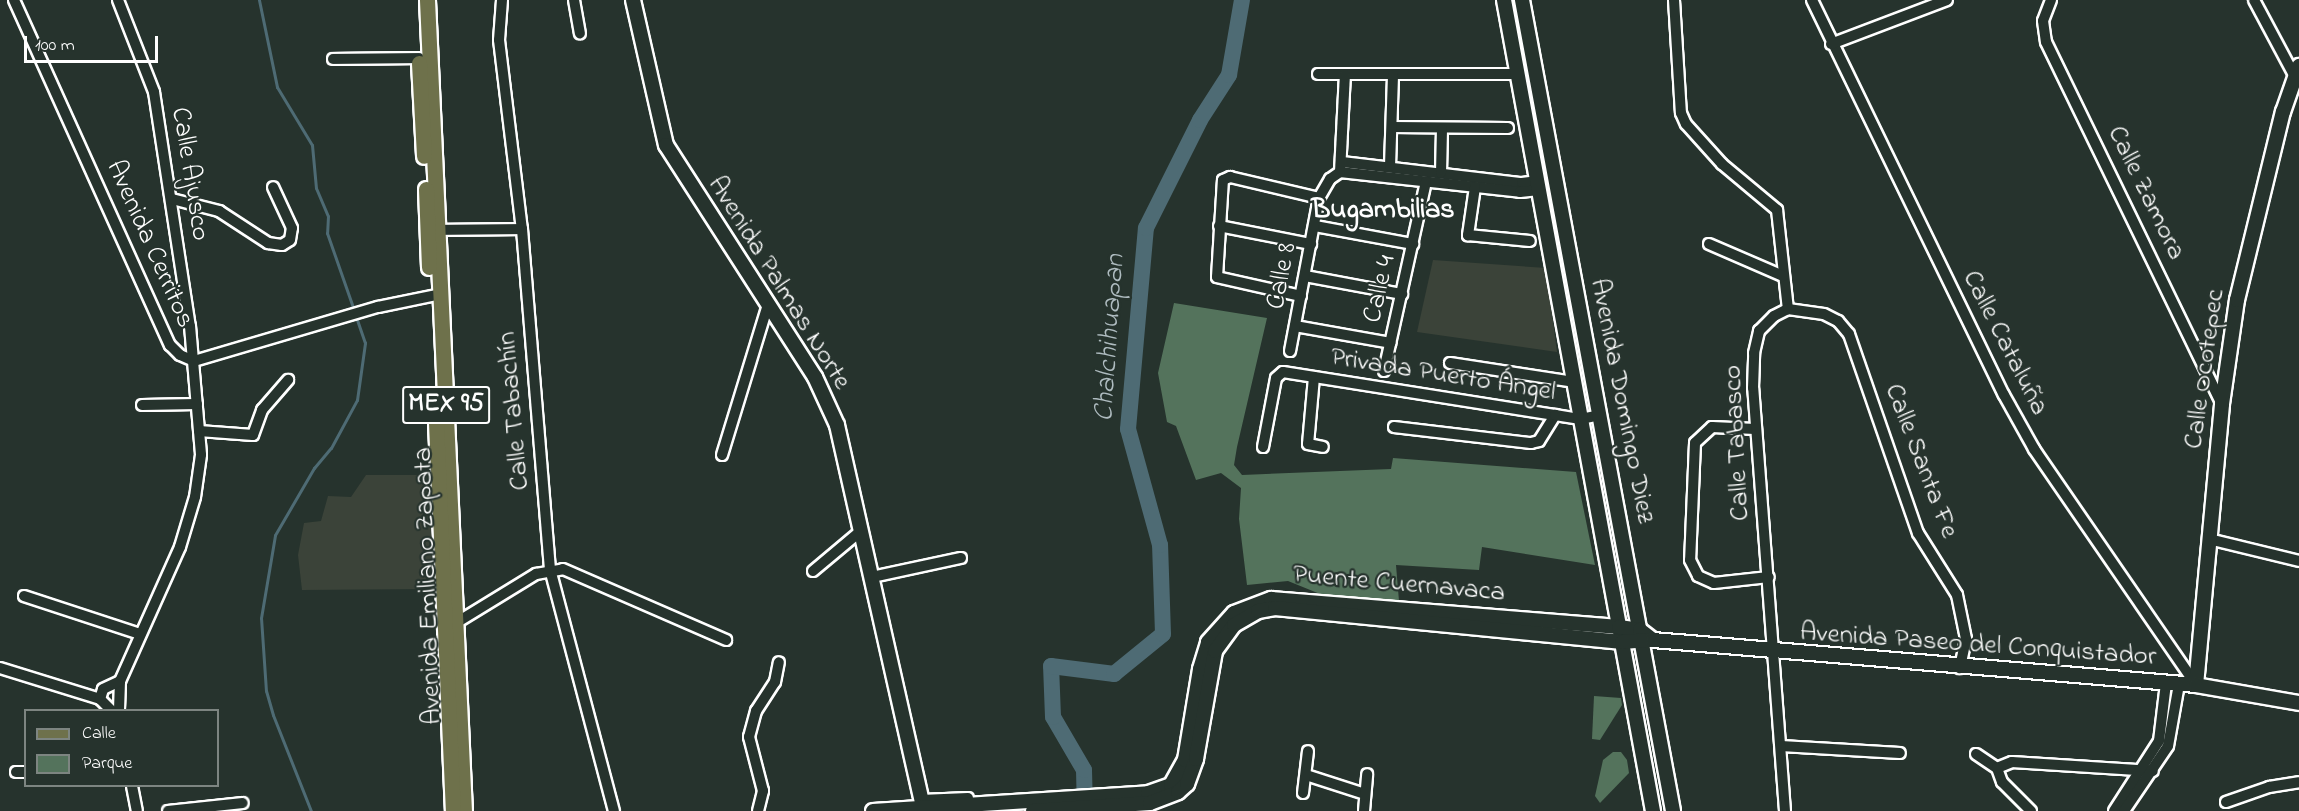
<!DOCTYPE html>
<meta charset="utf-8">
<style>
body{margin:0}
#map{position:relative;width:2299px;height:811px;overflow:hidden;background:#26332d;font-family:"Indie Flower",sans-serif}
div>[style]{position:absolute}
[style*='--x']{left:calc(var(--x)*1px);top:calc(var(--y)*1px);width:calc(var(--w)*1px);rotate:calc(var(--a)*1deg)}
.built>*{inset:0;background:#3b4339}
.green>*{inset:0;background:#54735c}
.stream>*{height:3px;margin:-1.5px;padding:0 1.5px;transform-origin:1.5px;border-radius:1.5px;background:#4e6b74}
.river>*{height:16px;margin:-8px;padding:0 8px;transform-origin:8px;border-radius:8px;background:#4e6b74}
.roads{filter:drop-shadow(2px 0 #fff) drop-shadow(-2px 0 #fff) drop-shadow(0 2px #fff) drop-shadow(0 -2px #fff)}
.street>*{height:10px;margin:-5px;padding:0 5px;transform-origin:5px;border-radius:5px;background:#26332d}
.secondary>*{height:14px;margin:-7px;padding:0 7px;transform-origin:7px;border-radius:7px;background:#26332d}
.primary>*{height:15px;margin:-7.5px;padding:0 7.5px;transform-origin:7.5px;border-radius:7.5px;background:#6e714b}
span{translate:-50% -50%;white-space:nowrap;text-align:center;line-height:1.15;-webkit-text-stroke:4.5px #26332d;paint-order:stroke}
.shield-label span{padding:2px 4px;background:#26332d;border:2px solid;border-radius:4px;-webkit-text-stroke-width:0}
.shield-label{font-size:26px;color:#fff;font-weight:700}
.street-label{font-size:27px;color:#fff}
.neighbourhood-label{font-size:28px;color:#fff;font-weight:700}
.water-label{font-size:28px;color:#afbcc0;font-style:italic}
.legend{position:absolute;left:24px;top:709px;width:195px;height:78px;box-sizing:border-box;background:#26332d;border:2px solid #7d8581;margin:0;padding:8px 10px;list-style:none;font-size:18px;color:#fff}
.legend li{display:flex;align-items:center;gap:12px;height:30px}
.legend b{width:30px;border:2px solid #7d8581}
.scale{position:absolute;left:24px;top:36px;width:134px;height:27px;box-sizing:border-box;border:3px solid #fff;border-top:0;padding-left:8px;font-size:18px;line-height:21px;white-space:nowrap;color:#fff;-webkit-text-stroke:4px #26332d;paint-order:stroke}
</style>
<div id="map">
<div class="built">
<div style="clip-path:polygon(1433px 260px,1546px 268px,1557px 352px,1417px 332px)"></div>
<div style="clip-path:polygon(366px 475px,431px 475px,433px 589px,302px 590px,298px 555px,304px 523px,321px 521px,328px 496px,351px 497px)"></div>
</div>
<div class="green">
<div style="clip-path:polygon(1174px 303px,1267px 318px,1237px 447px,1234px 465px,1242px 475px,1391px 469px,1393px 458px,1576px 472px,1595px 565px,1482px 547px,1479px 570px,1396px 565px,1399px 601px,1325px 596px,1288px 581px,1247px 585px,1239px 519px,1241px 488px,1221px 473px,1196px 480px,1176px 426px,1167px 422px,1158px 373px)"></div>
<div style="clip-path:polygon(1594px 696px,1621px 698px,1622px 705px,1600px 740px,1592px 739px)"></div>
<div style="clip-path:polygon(1613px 752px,1621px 752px,1627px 760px,1629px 773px,1600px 803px,1595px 796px,1603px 760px)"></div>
</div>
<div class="stream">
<div style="--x:259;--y:0;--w:89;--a:78.3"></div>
<div style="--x:277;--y:87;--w:68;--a:58.9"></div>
<div style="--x:312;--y:145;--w:43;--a:84.7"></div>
<div style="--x:316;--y:188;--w:30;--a:67"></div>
<div style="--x:328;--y:216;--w:17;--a:93"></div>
<div style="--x:327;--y:233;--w:82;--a:70.7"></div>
<div style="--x:311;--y:811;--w:103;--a:-111.6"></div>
<div style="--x:273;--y:715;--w:25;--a:-106"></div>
<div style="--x:266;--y:691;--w:73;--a:-93.9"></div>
<div style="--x:261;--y:618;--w:84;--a:-80.4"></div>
<div style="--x:275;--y:535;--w:78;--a:-59.8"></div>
<div style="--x:314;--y:468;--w:26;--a:-50"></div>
<div style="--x:331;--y:448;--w:55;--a:-61.6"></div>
<div style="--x:357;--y:400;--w:58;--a:-82"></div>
<div style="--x:365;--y:343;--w:28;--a:-109"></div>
</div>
<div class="river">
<div style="--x:1085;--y:811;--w:41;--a:-91.4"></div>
<div style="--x:1084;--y:770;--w:61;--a:-120.3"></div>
<div style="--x:1053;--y:717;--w:51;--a:-92.2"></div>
<div style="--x:1051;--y:666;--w:64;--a:7.2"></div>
<div style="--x:1114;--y:674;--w:63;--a:-39.2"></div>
<div style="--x:1163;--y:634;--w:89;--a:-91.9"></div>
<div style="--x:1160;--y:545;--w:120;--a:-105.4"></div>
<div style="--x:1128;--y:429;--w:202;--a:-84.9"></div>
<div style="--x:1146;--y:228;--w:121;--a:-63.4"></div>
<div style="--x:1200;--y:120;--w:54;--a:-57.2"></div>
<div style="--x:1229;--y:75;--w:76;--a:-80.2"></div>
</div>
<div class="roads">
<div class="street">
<div style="--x:14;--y:0;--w:379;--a:65.7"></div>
<div style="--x:170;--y:345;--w:14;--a:45"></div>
<div style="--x:180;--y:355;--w:15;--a:23"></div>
<div style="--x:194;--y:361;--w:192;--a:-16.4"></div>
<div style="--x:378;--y:307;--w:64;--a:-11.7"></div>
<div style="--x:118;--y:0;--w:99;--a:68.6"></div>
<div style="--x:154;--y:92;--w:237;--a:81.3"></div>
<div style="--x:190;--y:326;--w:129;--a:85.1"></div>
<div style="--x:201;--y:455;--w:42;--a:98.1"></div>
<div style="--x:195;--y:497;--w:52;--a:106.7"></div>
<div style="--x:180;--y:547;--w:147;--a:114.1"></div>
<div style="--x:120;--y:681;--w:29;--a:92"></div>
<div style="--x:502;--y:0;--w:40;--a:94.3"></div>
<div style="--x:499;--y:40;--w:190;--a:83.1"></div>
<div style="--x:522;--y:229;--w:341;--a:85.3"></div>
<div style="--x:550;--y:569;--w:250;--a:75.2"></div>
<div style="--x:574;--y:0;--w:34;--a:80"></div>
<div style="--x:1674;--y:0;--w:113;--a:86.5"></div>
<div style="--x:1681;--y:113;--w:12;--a:66"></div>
<div style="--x:1686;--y:124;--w:54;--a:48"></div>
<div style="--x:1722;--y:164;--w:72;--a:39.9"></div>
<div style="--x:1777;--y:210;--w:100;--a:83.7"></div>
<div style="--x:1812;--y:0;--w:439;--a:64.1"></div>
<div style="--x:2004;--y:395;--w:62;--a:60.9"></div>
<div style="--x:2034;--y:449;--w:286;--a:55.5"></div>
<div style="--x:2051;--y:0;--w:22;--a:111"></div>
<div style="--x:2043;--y:21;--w:21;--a:82"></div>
<div style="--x:2046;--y:42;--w:403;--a:64.1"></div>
<div style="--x:2254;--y:0;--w:85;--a:61.9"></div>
<div style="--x:1831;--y:44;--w:124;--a:-20.8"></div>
<div style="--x:333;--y:59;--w:86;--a:-0.7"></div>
<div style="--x:1318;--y:74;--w:198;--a:0"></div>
<div style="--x:1392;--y:127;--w:116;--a:0.5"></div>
<div style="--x:1342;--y:162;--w:181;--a:6.7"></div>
<div style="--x:1522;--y:183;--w:16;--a:-7"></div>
<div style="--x:1390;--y:166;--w:91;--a:-88.1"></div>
<div style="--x:1340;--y:172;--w:181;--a:6.3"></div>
<div style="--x:1520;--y:192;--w:19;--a:-6"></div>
<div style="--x:1441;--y:173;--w:44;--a:-88.7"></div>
<div style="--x:1475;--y:187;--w:49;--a:98.3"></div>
<div style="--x:1468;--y:235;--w:62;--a:5.5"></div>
<div style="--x:172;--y:199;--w:49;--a:14.3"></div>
<div style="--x:219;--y:211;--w:59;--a:33.1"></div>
<div style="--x:268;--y:243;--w:14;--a:8"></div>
<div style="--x:282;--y:245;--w:9;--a:-32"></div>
<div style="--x:290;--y:240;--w:12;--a:-81"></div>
<div style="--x:292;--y:228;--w:45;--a:-114.9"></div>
<div style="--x:1219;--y:226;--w:94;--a:11.1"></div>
<div style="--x:1315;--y:226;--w:100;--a:10.4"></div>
<div style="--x:433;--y:230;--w:89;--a:-0.6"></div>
<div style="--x:1709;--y:244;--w:81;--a:23.4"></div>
<div style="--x:1305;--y:276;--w:99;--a:10.5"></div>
<div style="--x:1301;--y:296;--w:86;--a:-167.3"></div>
<div style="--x:1217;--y:277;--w:97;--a:-86.5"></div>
<div style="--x:1223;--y:180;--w:8;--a:-23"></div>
<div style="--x:1230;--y:177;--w:91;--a:13.3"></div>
<div style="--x:1295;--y:326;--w:97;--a:10"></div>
<div style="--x:1290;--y:351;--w:156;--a:-79.3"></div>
<div style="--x:1319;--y:198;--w:22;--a:-60"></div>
<div style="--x:1330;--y:179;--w:12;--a:-35"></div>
<div style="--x:1340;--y:172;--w:98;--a:-87.1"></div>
<div style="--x:1450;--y:363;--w:125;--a:8.7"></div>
<div style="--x:1384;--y:371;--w:194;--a:-77.5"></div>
<div style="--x:1314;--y:377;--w:67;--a:95.1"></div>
<div style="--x:1308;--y:444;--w:15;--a:11"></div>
<div style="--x:142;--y:405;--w:55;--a:-1"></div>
<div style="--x:1394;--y:427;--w:138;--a:6.7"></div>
<div style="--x:1531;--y:443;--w:8;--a:-14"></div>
<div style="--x:1539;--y:441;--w:31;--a:-58"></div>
<div style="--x:1755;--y:429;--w:43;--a:-177.3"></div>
<div style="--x:1712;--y:427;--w:23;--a:137"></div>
<div style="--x:1695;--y:443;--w:117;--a:92.4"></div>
<div style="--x:1690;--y:560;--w:18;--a:63"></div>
<div style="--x:1698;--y:576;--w:17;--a:24"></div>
<div style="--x:1714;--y:583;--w:55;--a:-6.2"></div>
<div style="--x:199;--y:431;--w:54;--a:4.2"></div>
<div style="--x:253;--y:435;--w:27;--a:-70"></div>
<div style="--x:262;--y:410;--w:40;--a:-49"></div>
<div style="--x:1263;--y:447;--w:70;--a:-79.3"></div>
<div style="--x:1276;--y:378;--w:9;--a:-41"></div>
<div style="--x:1283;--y:372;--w:275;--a:9"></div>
<div style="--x:1555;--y:415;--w:26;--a:9"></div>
<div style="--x:1581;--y:419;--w:19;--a:-12"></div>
<div style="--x:722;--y:455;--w:154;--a:-73"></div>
<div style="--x:2209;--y:539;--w:93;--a:13.7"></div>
<div style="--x:813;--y:571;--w:64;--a:-39.9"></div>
<div style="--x:872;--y:577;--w:91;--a:-12.1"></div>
<div style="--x:24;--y:596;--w:122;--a:18.1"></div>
<div style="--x:451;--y:626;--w:100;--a:-31.5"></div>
<div style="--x:536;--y:574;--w:27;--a:-10"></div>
<div style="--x:563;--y:569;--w:178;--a:23.5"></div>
<div style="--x:0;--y:668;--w:105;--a:17.2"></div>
<div style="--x:111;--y:710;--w:16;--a:-135"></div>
<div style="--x:100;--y:699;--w:10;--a:-73"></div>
<div style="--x:103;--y:689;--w:19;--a:-25"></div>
<div style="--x:1781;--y:746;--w:119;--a:3.4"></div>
<div style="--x:1976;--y:754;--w:25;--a:34"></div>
<div style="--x:16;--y:772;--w:10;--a:0"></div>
<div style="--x:1306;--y:775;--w:62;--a:17.9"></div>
<div style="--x:132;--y:786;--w:25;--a:79"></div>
<div style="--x:1303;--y:793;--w:42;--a:-83.2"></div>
<div style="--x:921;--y:800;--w:47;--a:-2.4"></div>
<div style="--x:2226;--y:802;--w:46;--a:-19.2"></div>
<div style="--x:2269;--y:787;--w:30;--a:-9"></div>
<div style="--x:168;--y:811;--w:75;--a:-6.1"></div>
<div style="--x:758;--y:811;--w:21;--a:-76"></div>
<div style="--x:763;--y:791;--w:56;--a:-104.5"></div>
<div style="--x:749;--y:737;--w:27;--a:-75"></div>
<div style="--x:756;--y:711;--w:35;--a:-57"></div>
<div style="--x:775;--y:682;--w:20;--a:-79"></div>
<div style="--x:1364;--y:811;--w:37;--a:-85"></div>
<div style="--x:1785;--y:811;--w:424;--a:-94.3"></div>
<div style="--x:1753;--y:388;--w:35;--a:-88"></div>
<div style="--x:1754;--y:353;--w:23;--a:-77"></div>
<div style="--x:1759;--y:331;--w:21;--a:-45"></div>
<div style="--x:1774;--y:316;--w:16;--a:-27"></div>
<div style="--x:1788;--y:309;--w:36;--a:8"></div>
<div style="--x:1824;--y:314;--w:16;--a:27"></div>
<div style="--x:1838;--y:321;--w:17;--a:50"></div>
<div style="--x:1849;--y:334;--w:211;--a:70.9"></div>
<div style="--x:1918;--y:533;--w:73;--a:57.8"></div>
<div style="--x:1957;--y:595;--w:45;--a:78.4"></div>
<div style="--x:1966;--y:639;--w:30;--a:102"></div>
<div style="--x:2031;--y:811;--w:41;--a:-135"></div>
<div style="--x:2002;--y:782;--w:15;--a:-110"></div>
<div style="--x:1997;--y:768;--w:16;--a:-22"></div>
<div style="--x:2012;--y:762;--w:141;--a:3.7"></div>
<div style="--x:2114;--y:811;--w:83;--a:-57.3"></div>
<div style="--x:2159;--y:741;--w:58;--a:-83.1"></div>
<div style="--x:2124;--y:811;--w:78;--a:-55.9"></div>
<div style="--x:2168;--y:746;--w:63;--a:-79.9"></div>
</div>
<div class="secondary">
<div style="--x:633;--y:0;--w:149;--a:77.2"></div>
<div style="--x:666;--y:145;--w:276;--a:57.3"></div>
<div style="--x:815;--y:377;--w:53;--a:65.4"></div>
<div style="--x:837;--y:425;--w:396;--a:77.3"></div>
<div style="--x:1504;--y:0;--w:825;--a:79.59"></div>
<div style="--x:1522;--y:0;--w:825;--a:79.45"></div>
<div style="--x:2196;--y:685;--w:282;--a:-84.7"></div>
<div style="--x:2222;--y:404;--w:105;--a:-81.8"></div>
<div style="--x:2237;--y:300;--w:194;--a:-76.3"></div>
<div style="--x:2283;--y:112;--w:49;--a:-70.8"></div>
<div style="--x:873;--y:811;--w:276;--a:-3.7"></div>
<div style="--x:1148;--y:793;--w:24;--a:-19"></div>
<div style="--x:1171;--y:785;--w:29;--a:-61"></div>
<div style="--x:1185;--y:760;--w:92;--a:-80.6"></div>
<div style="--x:1200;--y:669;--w:28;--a:-73"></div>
<div style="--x:1208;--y:642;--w:39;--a:-48"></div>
<div style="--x:1234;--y:613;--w:40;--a:-21"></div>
<div style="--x:1271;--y:599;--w:349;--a:4.6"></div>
<div style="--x:1619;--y:627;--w:21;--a:8"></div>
<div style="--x:1640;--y:630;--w:16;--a:38"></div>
<div style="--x:1033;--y:811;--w:117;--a:-3.9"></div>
<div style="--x:1150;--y:803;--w:30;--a:-21"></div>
<div style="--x:1178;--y:792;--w:12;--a:-42"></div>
<div style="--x:1187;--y:784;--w:27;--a:-70"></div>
<div style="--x:1196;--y:759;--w:110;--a:-80"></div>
<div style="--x:1215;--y:651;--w:32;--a:-54"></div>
<div style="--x:1234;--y:625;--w:28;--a:-30"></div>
<div style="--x:1258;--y:611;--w:17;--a:-10"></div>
<div style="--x:1275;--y:608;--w:349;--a:5.6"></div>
<div style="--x:1622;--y:642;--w:31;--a:-4"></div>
<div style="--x:1653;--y:640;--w:545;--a:4.74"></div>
<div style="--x:2196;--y:685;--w:105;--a:9.9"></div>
</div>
<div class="primary">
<div style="--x:427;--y:0;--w:812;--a:87.39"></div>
<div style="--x:419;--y:63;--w:93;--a:86.9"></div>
<div style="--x:426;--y:189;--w:78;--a:87.8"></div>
<div style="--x:436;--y:423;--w:388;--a:87.5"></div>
</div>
</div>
<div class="shield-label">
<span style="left:446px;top:405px">MEX 95</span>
</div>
<div class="street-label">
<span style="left:190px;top:174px;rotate:81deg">Calle Ajusco</span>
<span style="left:2146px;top:193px;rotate:64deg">Calle Zamora</span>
<span style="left:150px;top:244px;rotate:66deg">Avenida Cerritos</span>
<span style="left:1282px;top:276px;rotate:-79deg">Calle 8</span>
<span style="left:779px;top:283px;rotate:58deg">Avenida Palmas Norte</span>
<span style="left:1380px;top:289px;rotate:-77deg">Calle 4</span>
<span style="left:2005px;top:343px;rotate:63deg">Calle Cataluña</span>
<span style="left:2205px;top:369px;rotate:-82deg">Calle Ocotepec</span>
<span style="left:1443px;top:375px;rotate:9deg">Privada Puerto Ángel</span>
<span style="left:1622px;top:401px;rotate:79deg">Avenida Domingo Diez</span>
<span style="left:514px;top:411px;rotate:-95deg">Calle Tabachín</span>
<span style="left:1737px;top:443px;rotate:-93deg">Calle Tabasco</span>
<span style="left:1921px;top:461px;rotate:69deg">Calle Santa Fe</span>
<span style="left:1399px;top:584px;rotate:5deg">Puente Cuernavaca</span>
<span style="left:428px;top:586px;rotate:-92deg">Avenida Emiliano Zapata</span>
<span style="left:1978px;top:645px;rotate:4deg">Avenida Paseo del Conquistador</span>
</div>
<div class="neighbourhood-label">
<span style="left:1383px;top:211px">Bugambilias</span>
</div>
<div class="water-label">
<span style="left:1111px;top:338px;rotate:-86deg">Chalchihuapan</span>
</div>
<ul class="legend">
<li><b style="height:8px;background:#6e714b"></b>Calle</li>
<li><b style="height:16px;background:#54735c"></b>Parque</li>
</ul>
<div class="scale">100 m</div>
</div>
